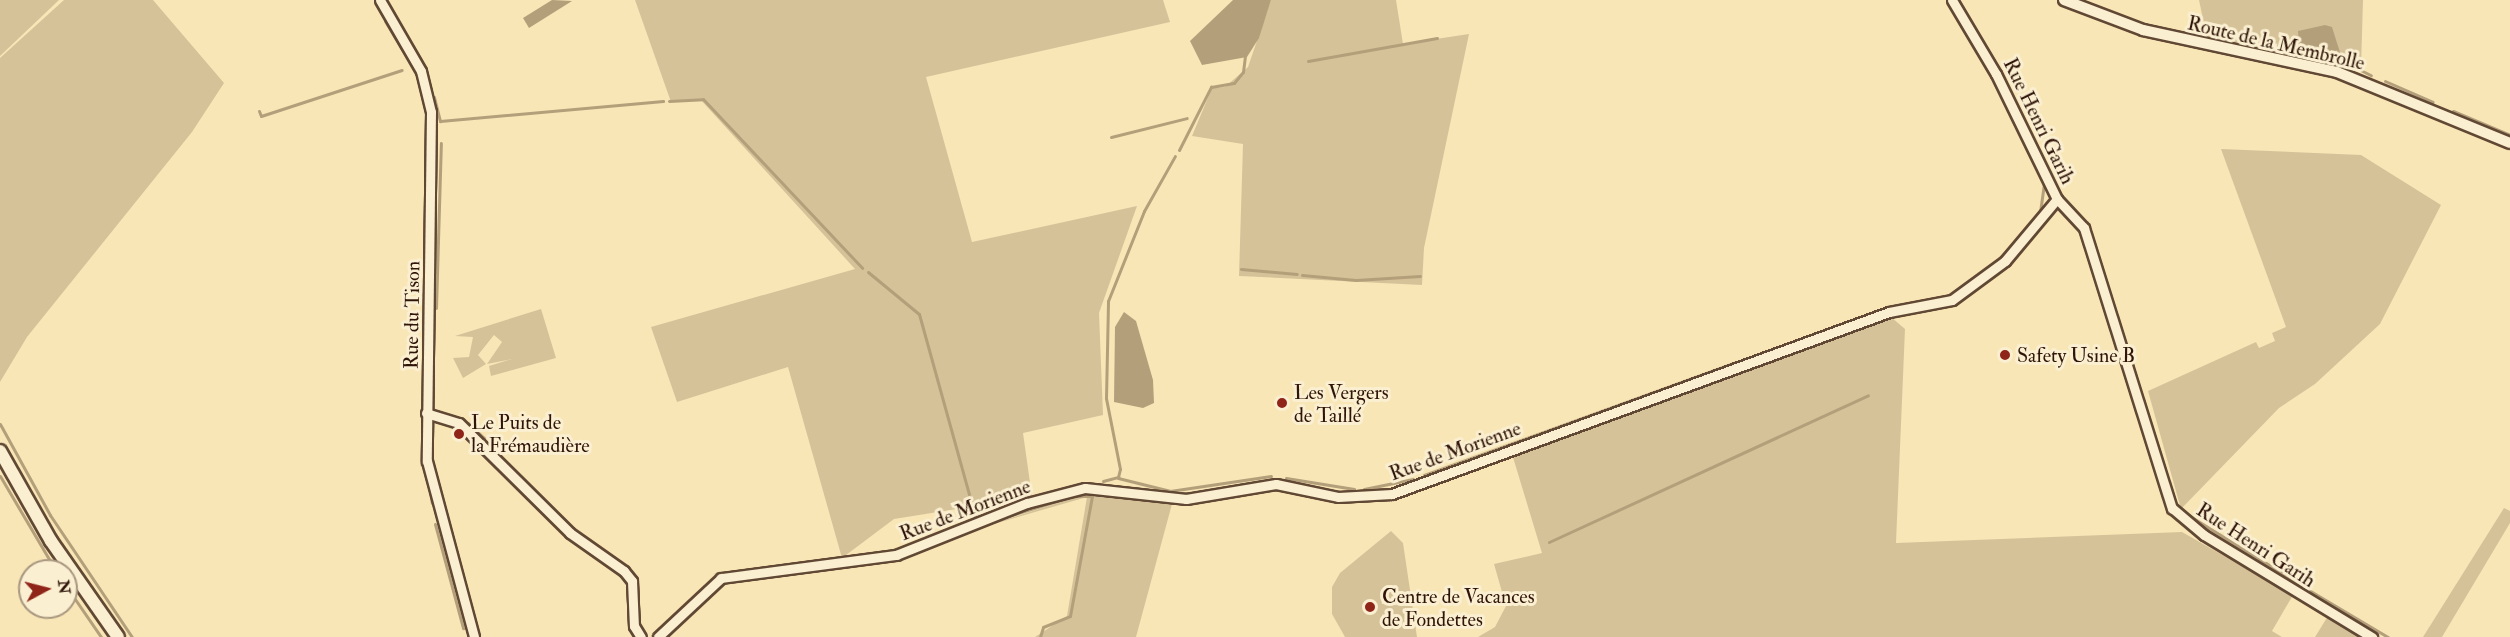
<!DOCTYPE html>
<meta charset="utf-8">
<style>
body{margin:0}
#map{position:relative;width:2510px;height:637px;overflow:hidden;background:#f8e6b6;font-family:"IM FELL Double Pica",serif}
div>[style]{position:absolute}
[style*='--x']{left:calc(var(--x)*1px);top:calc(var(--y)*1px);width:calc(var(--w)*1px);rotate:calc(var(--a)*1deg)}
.green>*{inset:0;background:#d6c299}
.water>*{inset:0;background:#b49f7b}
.stream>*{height:3px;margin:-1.5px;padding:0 1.5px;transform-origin:1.5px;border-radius:1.5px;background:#b49f7b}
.roads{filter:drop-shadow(2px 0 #614834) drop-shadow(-2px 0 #614834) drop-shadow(0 2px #614834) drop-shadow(0 -2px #614834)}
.minor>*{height:9px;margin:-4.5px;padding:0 4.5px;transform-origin:4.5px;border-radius:4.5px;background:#faefd0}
.tertiary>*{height:10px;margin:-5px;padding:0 5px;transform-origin:5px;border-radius:5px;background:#faefd0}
.secondary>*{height:12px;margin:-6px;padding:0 6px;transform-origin:6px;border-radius:6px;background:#faefd0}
.dots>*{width:16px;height:16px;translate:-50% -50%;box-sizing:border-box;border:3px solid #faefd0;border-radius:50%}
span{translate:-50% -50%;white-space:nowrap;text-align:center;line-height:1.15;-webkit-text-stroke:6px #faefd0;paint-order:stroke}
.street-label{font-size:20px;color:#2f1409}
.poi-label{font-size:20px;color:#2f1409}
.left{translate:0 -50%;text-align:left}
.north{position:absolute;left:18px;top:559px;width:60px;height:60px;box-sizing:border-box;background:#faefd0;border:2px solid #a99780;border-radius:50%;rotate:83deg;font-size:16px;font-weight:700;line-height:24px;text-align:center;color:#2f1409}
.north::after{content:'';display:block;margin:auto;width:21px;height:27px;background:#8f2418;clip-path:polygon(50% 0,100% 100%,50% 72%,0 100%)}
</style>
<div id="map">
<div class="green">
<div style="clip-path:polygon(0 0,59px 0,0 56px)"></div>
<div style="clip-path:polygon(64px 0,153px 0,224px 83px,192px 132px,27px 337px,0 382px,0 58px)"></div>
<div style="clip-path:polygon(635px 0,1163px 0,1170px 22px,926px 77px,972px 242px,1137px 206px,1099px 313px,1103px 415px,1023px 433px,1032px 497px,894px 519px,842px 558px,788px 367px,677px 402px,651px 327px,855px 269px,700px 99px,671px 102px)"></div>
<div style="clip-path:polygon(1271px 0,1396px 0,1403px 44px,1469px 34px,1424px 248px,1422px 285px,1239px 276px,1243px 144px,1192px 136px,1212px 88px,1225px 87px,1248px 67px)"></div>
<div style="clip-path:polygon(2199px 0,2363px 0,2361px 68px,2207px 38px)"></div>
<div style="clip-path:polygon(2221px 149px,2361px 155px,2441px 205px,2380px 324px,2315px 384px,2279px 408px,2181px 509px,2148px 391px,2256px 342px,2259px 348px,2275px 341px,2272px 333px,2286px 327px)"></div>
<div style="clip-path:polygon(541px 309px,556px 358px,491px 376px,489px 366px,512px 359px,487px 364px,502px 342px,494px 335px,478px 355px,486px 364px,463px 378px,453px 358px,469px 357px,473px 337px,455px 336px)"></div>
<div style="clip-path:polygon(1891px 317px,1905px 329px,1896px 543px,2182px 532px,2293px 595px,2272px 631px,2282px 637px,1478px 637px,1495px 627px,1506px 606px,1494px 564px,1542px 553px,1512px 454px)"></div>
<div style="clip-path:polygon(1093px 492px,1172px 504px,1136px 637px,1035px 637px,1067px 616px,1087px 497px,976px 529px)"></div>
<div style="clip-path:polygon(2504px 508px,2510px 511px,2510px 523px,2442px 637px,2423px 637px)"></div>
<div style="clip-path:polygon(1391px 531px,1403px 543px,1417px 637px,1345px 637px,1332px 614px,1332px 587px,1340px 573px)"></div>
<div style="clip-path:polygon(2328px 616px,2345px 627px,2361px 637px,2315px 637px)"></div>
</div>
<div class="water">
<div style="clip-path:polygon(552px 0,572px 1px,529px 28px,523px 18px)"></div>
<div style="clip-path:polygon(1233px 0,1271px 0,1259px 38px,1247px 57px,1202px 65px,1190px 41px)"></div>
<div style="clip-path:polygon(2325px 25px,2332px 27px,2343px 62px,2308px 54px,2299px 44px,2298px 31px)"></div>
<div style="clip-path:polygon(1124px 312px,1136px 321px,1153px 380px,1154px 403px,1143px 408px,1114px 402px,1115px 327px)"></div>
</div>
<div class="stream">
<div style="--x:385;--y:21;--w:33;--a:59"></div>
<div style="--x:2337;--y:58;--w:38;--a:27"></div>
<div style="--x:1308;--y:61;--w:131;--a:-10.1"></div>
<div style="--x:427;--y:77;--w:14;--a:73"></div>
<div style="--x:2385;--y:81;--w:52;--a:23.6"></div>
<div style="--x:434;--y:97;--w:25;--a:76"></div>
<div style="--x:440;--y:121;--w:224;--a:-5.1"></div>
<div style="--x:669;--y:101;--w:34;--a:-3"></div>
<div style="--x:703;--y:99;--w:232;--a:46.7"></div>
<div style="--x:259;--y:111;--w:5;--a:68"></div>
<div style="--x:261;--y:116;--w:148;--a:-18.1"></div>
<div style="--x:2453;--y:111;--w:62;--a:22.8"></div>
<div style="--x:1111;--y:137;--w:78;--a:-14"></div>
<div style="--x:1179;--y:150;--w:71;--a:-63.1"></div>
<div style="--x:1211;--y:87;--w:23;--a:-10"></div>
<div style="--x:1234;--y:83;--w:14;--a:-51"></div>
<div style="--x:1243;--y:72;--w:16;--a:-83"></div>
<div style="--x:2040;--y:212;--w:30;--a:-82"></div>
<div style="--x:1994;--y:264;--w:38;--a:-47"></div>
<div style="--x:1241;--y:269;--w:56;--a:5.1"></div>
<div style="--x:868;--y:272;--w:66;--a:39.5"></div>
<div style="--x:919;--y:314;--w:210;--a:74.5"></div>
<div style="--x:1302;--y:275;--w:54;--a:5.3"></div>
<div style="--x:1356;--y:280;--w:64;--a:-3.6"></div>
<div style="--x:436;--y:308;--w:165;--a:-88.3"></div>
<div style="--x:1741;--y:361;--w:133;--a:-20.2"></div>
<div style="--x:423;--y:408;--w:25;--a:-90"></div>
<div style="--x:422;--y:415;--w:16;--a:86"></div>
<div style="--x:468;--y:423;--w:22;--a:43"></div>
<div style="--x:0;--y:424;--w:104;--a:61.2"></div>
<div style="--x:50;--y:515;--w:147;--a:56.1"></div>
<div style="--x:1424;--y:475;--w:330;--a:-19.9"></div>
<div style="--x:0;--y:476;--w:110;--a:59.5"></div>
<div style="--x:1118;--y:478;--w:54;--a:14"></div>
<div style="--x:1170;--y:491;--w:102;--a:-8.4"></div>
<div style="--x:1286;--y:478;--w:69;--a:9.2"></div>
<div style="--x:1103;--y:481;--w:16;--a:-15"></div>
<div style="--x:1118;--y:477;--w:8;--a:-76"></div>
<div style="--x:1120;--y:469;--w:72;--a:-101.2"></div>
<div style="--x:1106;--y:398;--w:97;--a:-88.8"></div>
<div style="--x:1108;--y:301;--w:97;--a:-68.2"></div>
<div style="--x:1144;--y:211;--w:63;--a:-60.6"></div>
<div style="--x:429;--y:485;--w:18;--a:81"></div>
<div style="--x:1364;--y:489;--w:50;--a:-11.5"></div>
<div style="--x:1075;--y:496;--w:17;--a:0"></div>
<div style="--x:2188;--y:515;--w:134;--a:31.6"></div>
<div style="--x:1008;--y:516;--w:62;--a:-17"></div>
<div style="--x:989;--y:523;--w:8;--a:-23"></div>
<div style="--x:435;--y:524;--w:108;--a:74.9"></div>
<div style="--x:1549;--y:542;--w:351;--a:-24.7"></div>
<div style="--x:66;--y:586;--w:62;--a:55.5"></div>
<div style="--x:2307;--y:589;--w:94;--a:30.7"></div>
<div style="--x:1040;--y:637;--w:10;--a:-73"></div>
<div style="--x:1043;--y:627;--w:29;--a:-22"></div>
<div style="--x:1070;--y:616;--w:127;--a:-79.6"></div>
</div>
<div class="roads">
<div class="minor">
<div style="--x:380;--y:0;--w:82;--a:60"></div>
<div style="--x:421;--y:71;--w:42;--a:76.3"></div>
<div style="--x:431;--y:112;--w:349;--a:90.7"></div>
<div style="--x:427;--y:461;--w:182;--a:75"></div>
<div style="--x:1952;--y:0;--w:86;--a:59.3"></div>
<div style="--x:1996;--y:74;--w:139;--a:64"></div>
<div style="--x:2057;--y:199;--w:40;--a:47"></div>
<div style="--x:2084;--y:228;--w:294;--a:72.6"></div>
<div style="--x:2172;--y:508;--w:42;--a:40.2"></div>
<div style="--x:2204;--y:535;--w:197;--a:31.3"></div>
<div style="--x:426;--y:413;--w:34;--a:17"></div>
<div style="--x:459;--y:423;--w:156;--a:44.7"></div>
<div style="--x:570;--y:533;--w:66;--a:35.1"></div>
<div style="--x:624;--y:571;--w:13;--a:51"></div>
<div style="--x:632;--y:581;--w:45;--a:87.5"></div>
<div style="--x:634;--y:626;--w:13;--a:58"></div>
<div style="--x:658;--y:637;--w:86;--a:-43.1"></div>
<div style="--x:721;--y:578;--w:177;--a:-7.5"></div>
<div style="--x:896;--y:555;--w:141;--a:-21.7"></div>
<div style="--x:1027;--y:503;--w:60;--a:-14.5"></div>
<div style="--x:1085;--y:488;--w:102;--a:6.2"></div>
<div style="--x:1186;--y:499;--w:91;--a:-9.5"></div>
<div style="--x:1276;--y:484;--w:63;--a:11.8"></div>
<div style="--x:1338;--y:497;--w:54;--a:-3.2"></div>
<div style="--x:1392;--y:494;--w:529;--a:-20.11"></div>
<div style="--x:1889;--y:312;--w:64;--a:-10.8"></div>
<div style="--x:1952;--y:300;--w:66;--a:-36.3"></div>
<div style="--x:2005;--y:261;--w:81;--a:-50"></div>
</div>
<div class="tertiary">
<div style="--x:2064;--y:0;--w:85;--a:20.8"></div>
<div style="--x:2143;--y:30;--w:198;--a:12.2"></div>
<div style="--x:2337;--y:72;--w:187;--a:22.3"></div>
</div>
<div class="secondary">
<div style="--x:0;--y:451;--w:103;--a:60.5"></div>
<div style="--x:51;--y:541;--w:117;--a:55.1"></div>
</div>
</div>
<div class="dots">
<div style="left:2005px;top:355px;background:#8f2418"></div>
<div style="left:1282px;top:403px;background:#8f2418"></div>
<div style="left:459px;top:434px;background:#8f2418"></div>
<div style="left:1370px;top:607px;background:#8f2418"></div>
</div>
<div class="street-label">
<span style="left:2276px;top:43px;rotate:13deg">Route de la Membrolle</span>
<span style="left:2039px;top:121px;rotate:64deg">Rue Henri Garih</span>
<span style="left:412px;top:315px;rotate:-89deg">Rue du Tison</span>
<span style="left:1455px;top:451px;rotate:-20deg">Rue de Morienne</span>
<span style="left:965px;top:510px;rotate:-21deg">Rue de Morienne</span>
<span style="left:2256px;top:545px;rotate:33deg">Rue Henri Garih</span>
</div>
<div class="poi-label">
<span class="left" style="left:2017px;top:355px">Safety Usine B</span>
<span class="left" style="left:1294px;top:404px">Les Vergers<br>de Taillé</span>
<span class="left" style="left:471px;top:434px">Le Puits de<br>la Frémaudière</span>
<span class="left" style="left:1382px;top:608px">Centre de Vacances<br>de Fondettes</span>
</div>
<div class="north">N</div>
</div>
